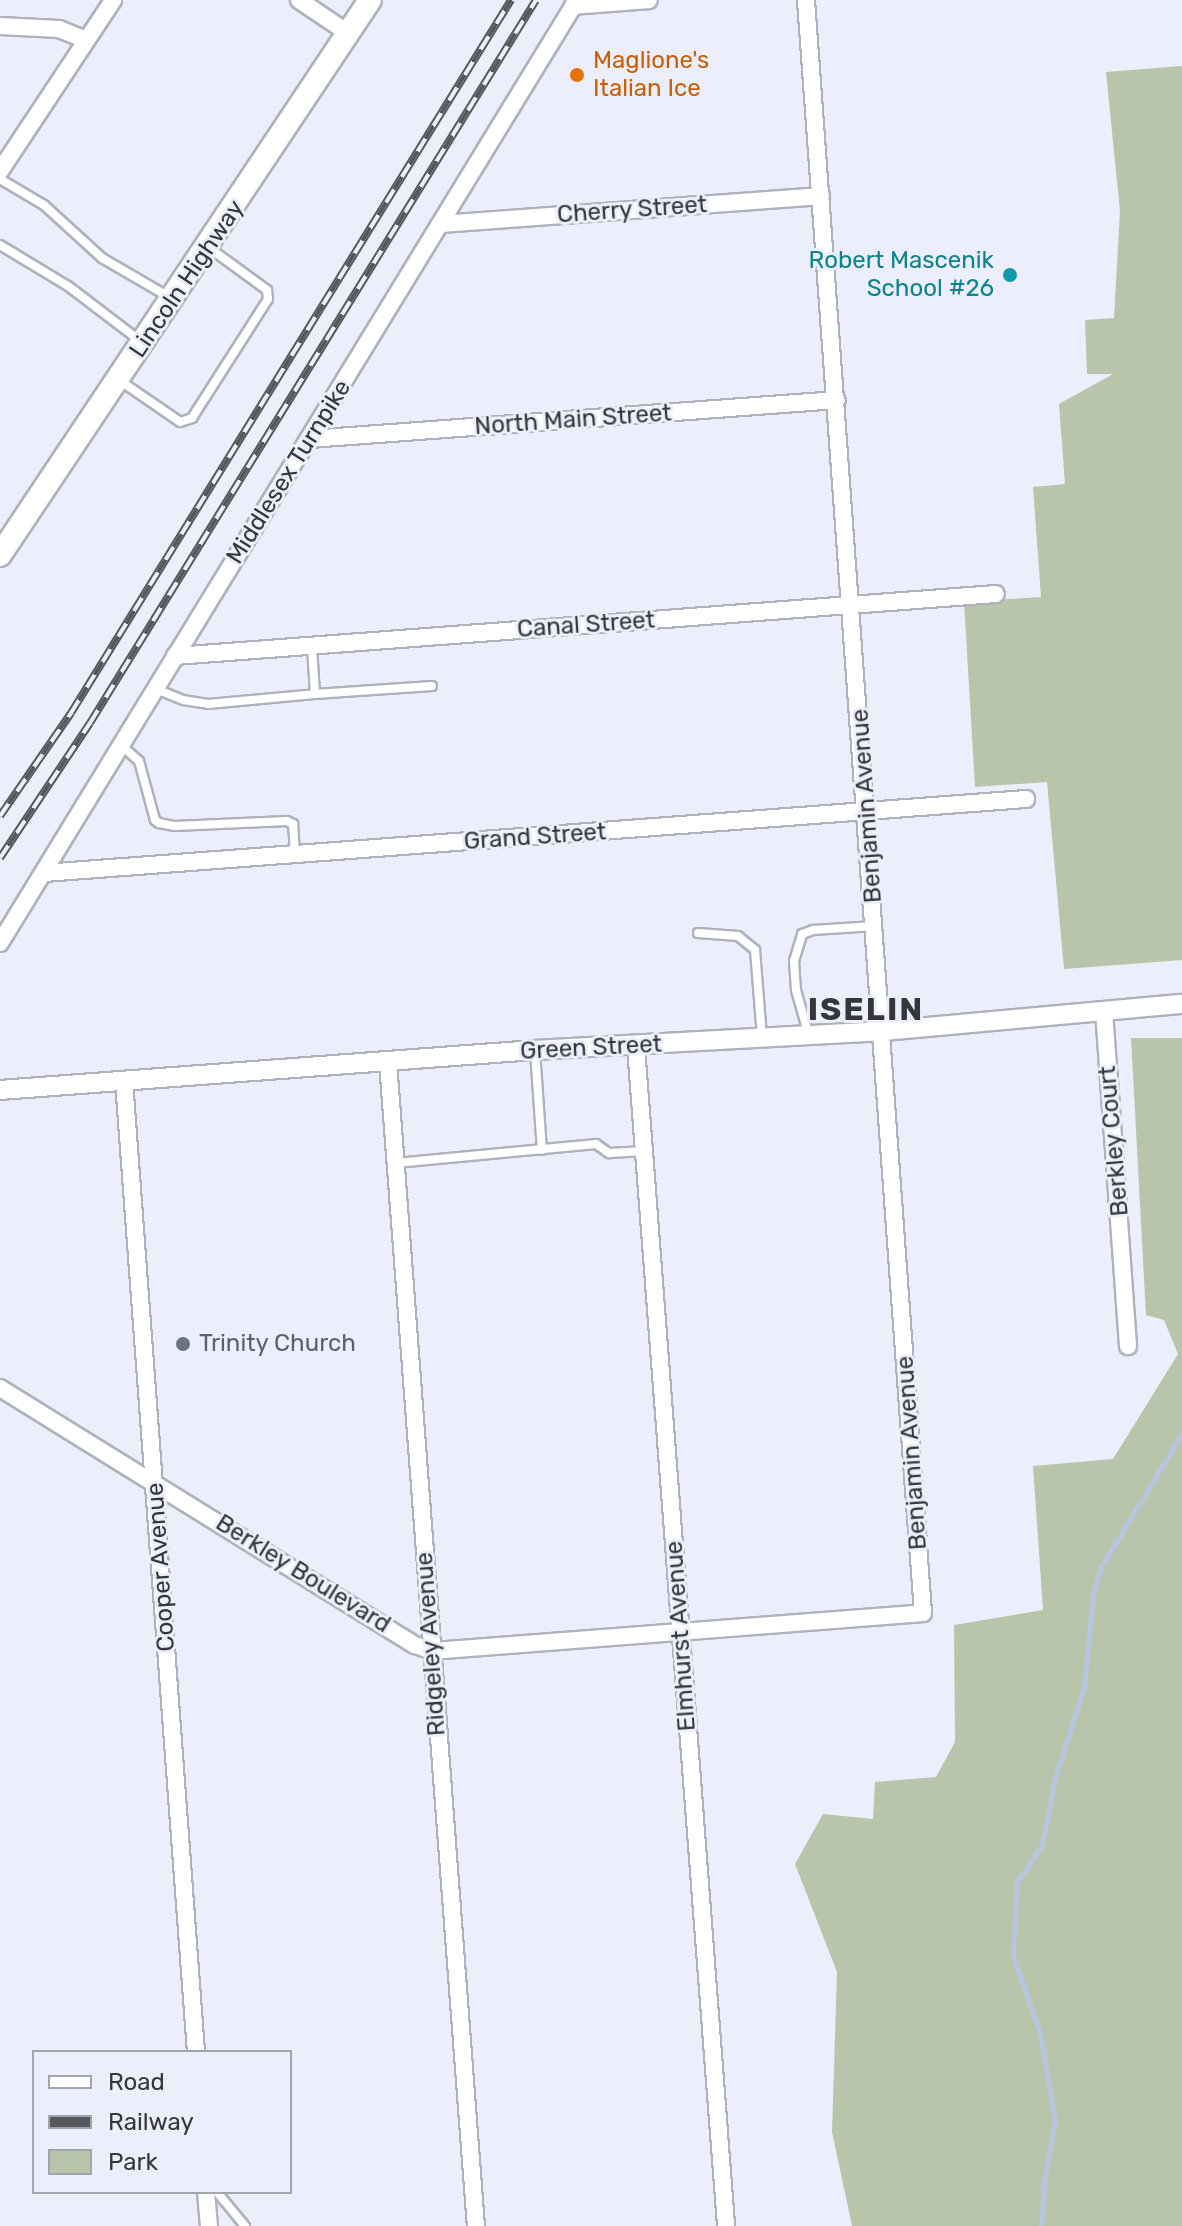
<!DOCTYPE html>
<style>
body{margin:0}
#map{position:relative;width:1182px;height:2226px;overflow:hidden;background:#eceffb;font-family:Rubik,sans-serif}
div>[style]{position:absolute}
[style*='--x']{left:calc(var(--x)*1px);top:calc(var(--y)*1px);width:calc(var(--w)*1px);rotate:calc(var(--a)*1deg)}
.green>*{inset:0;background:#b9c5ab}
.stream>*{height:5px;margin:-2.5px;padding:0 2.5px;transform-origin:2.5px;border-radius:2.5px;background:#b7c5e0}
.roads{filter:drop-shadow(2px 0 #afb2bd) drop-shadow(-2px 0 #afb2bd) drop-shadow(0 2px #afb2bd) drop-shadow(0 -2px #afb2bd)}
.service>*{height:8px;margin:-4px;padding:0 4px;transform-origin:4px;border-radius:4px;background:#fff}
.minor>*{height:16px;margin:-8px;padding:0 8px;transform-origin:8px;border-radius:8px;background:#fff}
.tertiary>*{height:18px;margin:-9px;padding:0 9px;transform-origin:9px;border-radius:9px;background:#fff}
.secondary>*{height:22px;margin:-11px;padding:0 11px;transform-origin:11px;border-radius:11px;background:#fff}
.rail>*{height:8px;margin-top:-4px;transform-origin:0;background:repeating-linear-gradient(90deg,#eceffb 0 15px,#57585e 0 30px);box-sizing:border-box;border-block:2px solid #57585e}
.dots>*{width:22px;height:22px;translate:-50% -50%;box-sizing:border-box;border:4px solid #eceffb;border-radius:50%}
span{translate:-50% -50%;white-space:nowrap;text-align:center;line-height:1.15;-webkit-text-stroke:6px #eceffb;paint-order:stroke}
.food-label{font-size:24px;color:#c56008}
.left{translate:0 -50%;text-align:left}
.street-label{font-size:24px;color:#35363a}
.culture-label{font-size:24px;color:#0d838f}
.right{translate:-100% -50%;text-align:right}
.worship-label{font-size:24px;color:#5b616d}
.district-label{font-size:32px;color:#35363a;font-weight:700;letter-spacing:2px}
.legend{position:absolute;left:32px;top:2050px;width:260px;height:144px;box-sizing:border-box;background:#eceffb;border:2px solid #a3a5ae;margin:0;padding:10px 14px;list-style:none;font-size:24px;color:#35363a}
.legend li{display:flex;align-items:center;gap:16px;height:40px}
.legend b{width:40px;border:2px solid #a3a5ae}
</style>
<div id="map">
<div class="green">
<div style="clip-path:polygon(1182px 66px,1182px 960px,1064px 969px,1047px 782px,975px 787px,964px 602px,1041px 597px,1033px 487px,1065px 484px,1059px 404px,1113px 374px,1087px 374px,1085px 320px,1114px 318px,1120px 211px,1106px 72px)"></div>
<div style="clip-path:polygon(1131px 1038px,1182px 1038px,1182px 2226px,852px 2226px,832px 2132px,837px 1972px,795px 1864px,823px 1814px,873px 1819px,875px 1782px,936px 1777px,955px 1742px,954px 1625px,1043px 1610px,1033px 1466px,1113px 1459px,1178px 1354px,1164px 1320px,1146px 1315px)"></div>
</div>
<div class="stream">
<div style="--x:1041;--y:2226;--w:51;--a:-85.5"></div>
<div style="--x:1045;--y:2175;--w:55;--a:-79.5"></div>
<div style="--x:1055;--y:2121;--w:88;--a:-99.8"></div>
<div style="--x:1040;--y:2034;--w:83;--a:-108.9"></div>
<div style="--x:1013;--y:1955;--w:73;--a:-86.9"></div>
<div style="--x:1017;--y:1882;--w:45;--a:-56"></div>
<div style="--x:1042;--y:1845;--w:68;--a:-79"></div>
<div style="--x:1055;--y:1778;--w:96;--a:-72.3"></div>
<div style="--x:1084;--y:1687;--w:94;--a:-84.5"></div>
<div style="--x:1093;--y:1593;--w:27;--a:-73"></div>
<div style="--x:1101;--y:1567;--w:157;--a:-58.8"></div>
</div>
<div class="roads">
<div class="service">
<div style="--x:0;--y:179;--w:51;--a:30.6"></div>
<div style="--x:44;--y:205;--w:79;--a:42.4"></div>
<div style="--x:102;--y:258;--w:78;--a:30.2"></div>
<div style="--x:0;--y:245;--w:79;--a:31.1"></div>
<div style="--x:68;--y:286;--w:89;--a:37.3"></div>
<div style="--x:119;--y:380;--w:74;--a:34.5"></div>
<div style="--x:180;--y:422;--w:13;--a:-18"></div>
<div style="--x:192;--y:418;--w:141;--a:-57.4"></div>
<div style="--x:268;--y:299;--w:9;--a:-96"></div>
<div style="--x:267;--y:290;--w:73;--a:-143.9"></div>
<div style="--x:156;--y:689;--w:29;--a:22"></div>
<div style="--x:183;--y:700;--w:25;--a:9"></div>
<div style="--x:208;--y:704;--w:107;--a:-5.3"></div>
<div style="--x:315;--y:694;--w:48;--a:-93.6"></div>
<div style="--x:315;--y:694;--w:117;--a:-3.9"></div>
<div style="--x:121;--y:745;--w:24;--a:42"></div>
<div style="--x:139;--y:761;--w:61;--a:74.8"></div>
<div style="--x:155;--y:820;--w:5;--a:37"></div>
<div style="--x:159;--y:823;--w:16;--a:11"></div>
<div style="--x:175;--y:826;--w:112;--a:-2.6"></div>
<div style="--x:287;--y:821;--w:7;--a:27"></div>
<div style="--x:293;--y:824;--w:31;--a:86"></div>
<div style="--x:698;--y:933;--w:40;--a:4.3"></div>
<div style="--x:738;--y:936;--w:22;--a:39"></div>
<div style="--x:755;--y:950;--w:87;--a:85.4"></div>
<div style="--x:809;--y:1036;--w:48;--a:-105.8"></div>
<div style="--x:796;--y:990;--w:29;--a:-94"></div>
<div style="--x:794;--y:961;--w:28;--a:-73"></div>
<div style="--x:802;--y:934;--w:12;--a:-20"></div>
<div style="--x:813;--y:930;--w:62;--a:-3.7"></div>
<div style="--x:535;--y:1051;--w:99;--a:86"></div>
<div style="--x:396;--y:1163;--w:201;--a:-5.4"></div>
<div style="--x:596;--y:1144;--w:16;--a:35"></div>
<div style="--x:609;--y:1153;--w:36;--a:-3"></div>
<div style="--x:217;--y:2192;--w:44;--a:50.5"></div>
</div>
<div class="minor">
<div style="--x:299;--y:0;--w:59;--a:34"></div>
<div style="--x:573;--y:6;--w:76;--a:-4.5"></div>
<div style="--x:0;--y:26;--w:59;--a:2.9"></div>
<div style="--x:59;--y:29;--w:29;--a:22"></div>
<div style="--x:0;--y:171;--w:205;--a:-56.5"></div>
<div style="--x:442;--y:224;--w:380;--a:-4.2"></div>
<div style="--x:310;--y:439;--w:528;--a:-4.23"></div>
<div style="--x:175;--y:656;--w:823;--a:-4.32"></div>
<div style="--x:44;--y:873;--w:985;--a:-4.31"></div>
<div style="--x:0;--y:943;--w:1106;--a:-58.54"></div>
<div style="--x:1104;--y:1011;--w:336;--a:85.9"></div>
<div style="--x:636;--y:1047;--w:1182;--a:85.63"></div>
<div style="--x:388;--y:1062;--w:1167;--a:85.68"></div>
<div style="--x:124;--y:1081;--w:974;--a:85.76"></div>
<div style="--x:0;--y:1388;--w:488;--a:31.8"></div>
<div style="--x:415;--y:1645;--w:18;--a:19"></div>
<div style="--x:432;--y:1651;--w:492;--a:-4.4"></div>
<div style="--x:923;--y:1613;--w:1617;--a:-94.15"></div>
<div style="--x:206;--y:2192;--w:34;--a:85"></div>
</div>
<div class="tertiary">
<div style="--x:0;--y:1090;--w:535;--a:-4.28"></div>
<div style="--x:534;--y:1050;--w:351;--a:-3.1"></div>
<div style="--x:884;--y:1031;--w:299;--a:-5.2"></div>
</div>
<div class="secondary">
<div style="--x:0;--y:555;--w:667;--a:-56.31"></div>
</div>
</div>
<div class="rail">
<div style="--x:0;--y:816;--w:125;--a:-55.4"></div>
<div style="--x:71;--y:713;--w:838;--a:-58.32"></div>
<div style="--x:0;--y:858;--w:162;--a:-56.3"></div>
<div style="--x:90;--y:723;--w:849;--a:-58.33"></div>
</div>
<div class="dots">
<div style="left:577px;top:75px;background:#e8710a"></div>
<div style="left:1010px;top:275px;background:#0f9aa8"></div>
<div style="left:183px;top:1344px;background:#6b7280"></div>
</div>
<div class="food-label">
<span class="left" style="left:593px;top:75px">Maglione's<br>Italian Ice</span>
</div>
<div class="street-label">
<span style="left:632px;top:210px;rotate:-4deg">Cherry Street</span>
<span style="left:187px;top:279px;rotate:-56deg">Lincoln Highway</span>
<span style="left:573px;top:420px;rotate:-4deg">North Main Street</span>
<span style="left:289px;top:472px;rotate:-58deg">Middlesex Turnpike</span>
<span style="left:586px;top:625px;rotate:-4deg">Canal Street</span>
<span style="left:867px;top:806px;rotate:-94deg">Benjamin Avenue</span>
<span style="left:535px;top:837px;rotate:-4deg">Grand Street</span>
<span style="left:591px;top:1048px;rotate:-3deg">Green Street</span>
<span style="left:1114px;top:1141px;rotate:-95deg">Berkley Court</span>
<span style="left:912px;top:1453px;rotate:-94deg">Benjamin Avenue</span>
<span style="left:161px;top:1567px;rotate:-94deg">Cooper Avenue</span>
<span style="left:303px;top:1574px;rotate:32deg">Berkley Boulevard</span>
<span style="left:681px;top:1636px;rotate:-94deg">Elmhurst Avenue</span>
<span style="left:431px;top:1644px;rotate:-94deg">Ridgeley Avenue</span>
</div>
<div class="culture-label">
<span class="right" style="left:994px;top:275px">Robert Mascenik<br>School #26</span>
</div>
<div class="worship-label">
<span class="left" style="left:199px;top:1344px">Trinity Church</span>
</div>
<div class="district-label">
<span style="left:866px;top:1009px">ISELIN</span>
</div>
<ul class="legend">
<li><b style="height:10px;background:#fff"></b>Road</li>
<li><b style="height:10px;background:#57585e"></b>Railway</li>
<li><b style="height:22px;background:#b9c5ab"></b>Park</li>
</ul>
</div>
